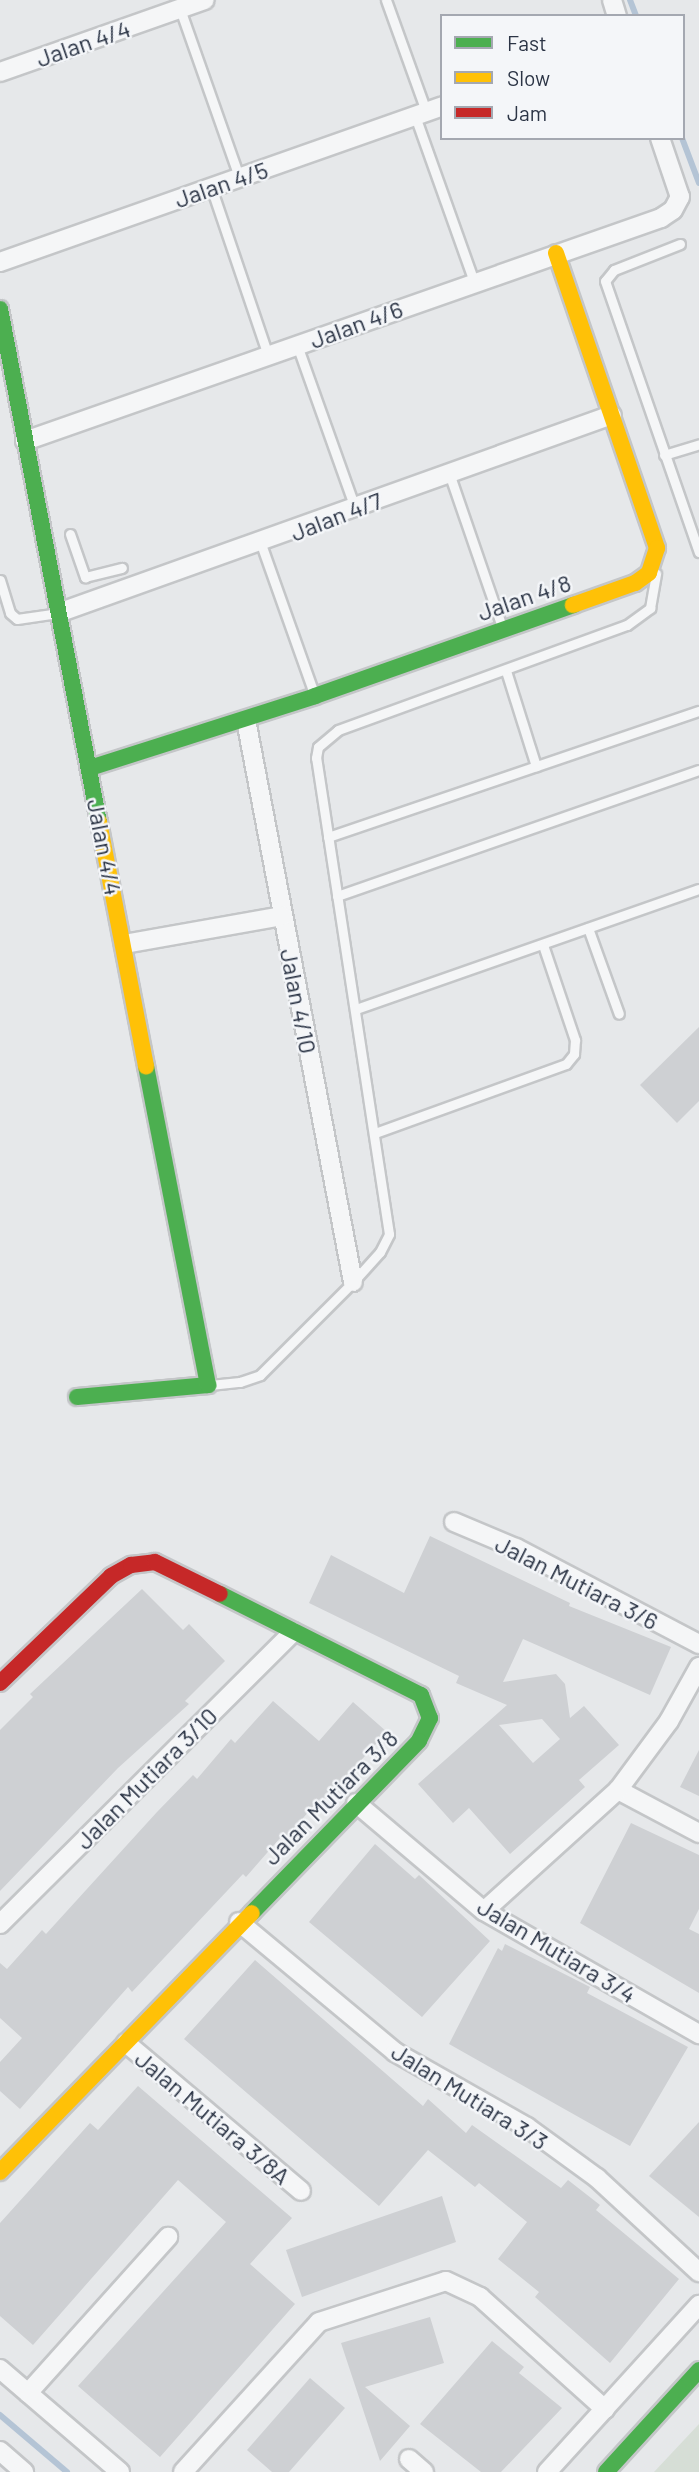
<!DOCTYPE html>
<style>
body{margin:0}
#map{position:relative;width:699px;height:2472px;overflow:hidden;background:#e6e8ea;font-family:Barlow,sans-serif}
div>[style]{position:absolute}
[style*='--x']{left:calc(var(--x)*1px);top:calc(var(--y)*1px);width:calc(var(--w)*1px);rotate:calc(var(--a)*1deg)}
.green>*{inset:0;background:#d6ded6}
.stream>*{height:6px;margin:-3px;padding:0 3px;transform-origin:3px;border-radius:3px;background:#b4c4d5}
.building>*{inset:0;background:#ced0d3}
.roads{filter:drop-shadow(2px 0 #c4c6c8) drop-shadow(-2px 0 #c4c6c8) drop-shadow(0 2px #c4c6c8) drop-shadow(0 -2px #c4c6c8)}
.lane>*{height:9px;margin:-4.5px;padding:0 4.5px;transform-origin:4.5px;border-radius:4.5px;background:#f5f6f7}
.street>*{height:18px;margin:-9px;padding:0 9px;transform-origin:9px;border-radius:9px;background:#f5f6f7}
.fast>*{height:16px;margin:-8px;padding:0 8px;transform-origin:8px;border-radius:8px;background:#4caf50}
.slow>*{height:16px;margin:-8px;padding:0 8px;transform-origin:8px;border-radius:8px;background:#ffc107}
.jam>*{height:16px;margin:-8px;padding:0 8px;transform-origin:8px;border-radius:8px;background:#c62828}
span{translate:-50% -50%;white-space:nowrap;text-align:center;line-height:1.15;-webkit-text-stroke:5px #f4f6f9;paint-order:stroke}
.street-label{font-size:24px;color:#2b3445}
.legend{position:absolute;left:440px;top:14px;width:245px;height:126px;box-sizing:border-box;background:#f4f6f9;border:2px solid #a4a8b1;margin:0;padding:9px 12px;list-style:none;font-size:21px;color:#2b3445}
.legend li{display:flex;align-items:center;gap:14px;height:35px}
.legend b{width:35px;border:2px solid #a4a8b1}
</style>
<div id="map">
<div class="green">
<div style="clip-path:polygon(699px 2424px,699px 2472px,654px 2472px)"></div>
</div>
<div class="stream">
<div style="--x:630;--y:0;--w:17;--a:69"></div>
<div style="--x:682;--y:138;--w:48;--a:69.3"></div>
<div style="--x:0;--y:2415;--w:88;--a:40.4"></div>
</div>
<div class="building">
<div style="clip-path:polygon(699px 1027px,699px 1101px,677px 1123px,640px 1085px)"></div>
<div style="clip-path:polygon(evenodd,430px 1536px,570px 1603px,569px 1606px,671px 1647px,650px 1695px,523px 1639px,503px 1682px,556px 1674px,565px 1684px,570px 1718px,584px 1706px,619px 1745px,579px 1780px,585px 1787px,510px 1854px,469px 1808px,453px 1823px,418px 1784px,507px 1705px,456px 1683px,459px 1676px,309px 1603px,331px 1555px,404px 1593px,430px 1536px,542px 1719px,560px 1739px,533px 1763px,499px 1725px,542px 1719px)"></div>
<div style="clip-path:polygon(142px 1589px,183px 1630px,189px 1624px,225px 1661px,185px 1701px,189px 1704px,118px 1768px,0 1891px,0 1730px,33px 1697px,30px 1694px)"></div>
<div style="clip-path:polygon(273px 1701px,319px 1741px,353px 1702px,387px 1732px,320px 1805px,317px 1802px,284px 1840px,281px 1837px,246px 1877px,243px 1874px,132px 1992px,128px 1987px,20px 2109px,0 2091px,0 2062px,22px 2038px,0 2018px,0 1963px,7px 1969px,42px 1930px,46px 1934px,157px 1812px,193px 1775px,197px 1779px,231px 1739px,235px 1743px)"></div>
<div style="clip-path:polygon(699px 1750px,699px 1796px,680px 1787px)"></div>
<div style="clip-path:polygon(631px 1823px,699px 1855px,699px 1909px,689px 1929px,699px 1934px,699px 1993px,580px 1923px)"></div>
<div style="clip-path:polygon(375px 1844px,415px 1879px,419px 1875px,490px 1941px,422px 2017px,309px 1922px)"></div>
<div style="clip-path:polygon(505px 1944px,590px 1987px,587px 1993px,688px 2047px,630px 2146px,449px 2044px,498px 1948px,502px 1951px)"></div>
<div style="clip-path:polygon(255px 1960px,423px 2106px,428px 2099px,466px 2133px,472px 2125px,561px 2188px,568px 2180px,600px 2205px,596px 2210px,679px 2279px,610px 2363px,535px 2297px,539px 2292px,498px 2259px,527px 2222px,479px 2183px,475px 2187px,428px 2150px,379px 2206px,184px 2039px)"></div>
<div style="clip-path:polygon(138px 2086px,292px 2218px,250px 2264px,295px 2304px,160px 2457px,78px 2386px,226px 2222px,178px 2180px,33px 2345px,0 2316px,0 2223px,90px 2123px,98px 2130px)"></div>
<div style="clip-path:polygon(699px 2122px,699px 2217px,649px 2176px)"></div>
<div style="clip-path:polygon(442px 2196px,456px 2242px,302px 2297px,286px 2250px)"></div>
<div style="clip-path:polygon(430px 2317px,444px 2363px,365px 2387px,410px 2426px,380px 2461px,341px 2343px)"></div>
<div style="clip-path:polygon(492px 2341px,524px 2367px,519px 2373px,562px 2408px,501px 2472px,481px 2472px,420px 2424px)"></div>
<div style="clip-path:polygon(310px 2378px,345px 2408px,289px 2472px,272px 2472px,247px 2450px)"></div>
</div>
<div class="roads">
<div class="lane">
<div style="--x:386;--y:0;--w:118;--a:70.2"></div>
<div style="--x:180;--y:9;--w:178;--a:70.6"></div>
<div style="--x:415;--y:116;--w:176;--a:70.4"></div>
<div style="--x:211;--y:187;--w:177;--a:71.3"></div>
<div style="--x:680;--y:244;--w:71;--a:158.5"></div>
<div style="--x:614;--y:270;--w:14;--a:129"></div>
<div style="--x:605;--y:281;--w:287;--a:70.9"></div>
<div style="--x:297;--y:345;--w:173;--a:70.4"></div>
<div style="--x:664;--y:455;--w:37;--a:-17"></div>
<div style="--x:449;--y:473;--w:163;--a:71"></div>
<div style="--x:70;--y:534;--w:46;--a:70.8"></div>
<div style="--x:85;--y:577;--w:38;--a:-14"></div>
<div style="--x:261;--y:544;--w:159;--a:70.5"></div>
<div style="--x:0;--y:580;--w:34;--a:73"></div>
<div style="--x:10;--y:613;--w:9;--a:41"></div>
<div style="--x:17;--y:619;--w:41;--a:-8.3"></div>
<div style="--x:506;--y:671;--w:100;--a:72.5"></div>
<div style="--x:328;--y:837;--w:392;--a:-18.8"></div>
<div style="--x:337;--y:896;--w:383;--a:-19.2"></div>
<div style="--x:588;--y:928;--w:91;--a:70.2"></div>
<div style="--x:356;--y:1009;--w:363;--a:-19.3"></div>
<div style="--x:375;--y:1133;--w:203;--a:-19.9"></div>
<div style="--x:566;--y:1064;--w:13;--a:-51"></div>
<div style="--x:574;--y:1054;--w:14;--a:-86"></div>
<div style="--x:575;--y:1040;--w:100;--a:-108.6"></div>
<div style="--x:210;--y:1385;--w:30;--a:-6"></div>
<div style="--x:240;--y:1382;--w:21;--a:-19"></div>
<div style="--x:260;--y:1375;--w:132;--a:-45"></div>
<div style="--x:353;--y:1282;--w:40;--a:-48"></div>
<div style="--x:380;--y:1252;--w:20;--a:-63"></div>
<div style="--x:389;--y:1234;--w:482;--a:-98.7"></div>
<div style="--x:316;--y:758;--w:11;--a:-80"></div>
<div style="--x:318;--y:747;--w:26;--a:-40"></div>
<div style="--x:338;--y:730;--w:307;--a:-20"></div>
<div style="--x:627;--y:625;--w:29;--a:-36"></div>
<div style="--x:650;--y:608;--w:35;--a:-80"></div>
</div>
<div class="street">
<div style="--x:612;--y:0;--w:17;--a:73"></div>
<div style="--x:0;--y:72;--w:217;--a:-19.4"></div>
<div style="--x:0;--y:262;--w:469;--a:-19.4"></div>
<div style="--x:25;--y:441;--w:674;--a:-19.32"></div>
<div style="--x:661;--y:218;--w:14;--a:-34"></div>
<div style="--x:673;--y:210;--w:15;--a:-62"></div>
<div style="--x:680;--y:197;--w:62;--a:-108.7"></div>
<div style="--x:58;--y:613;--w:588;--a:-19.67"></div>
<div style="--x:246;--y:720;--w:572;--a:79.22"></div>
<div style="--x:124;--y:944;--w:161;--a:-10"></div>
<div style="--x:454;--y:1522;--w:67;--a:22.8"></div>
<div style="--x:516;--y:1548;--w:207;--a:27.7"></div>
<div style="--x:618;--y:1790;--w:92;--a:28"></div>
<div style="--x:356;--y:1803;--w:167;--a:40.2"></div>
<div style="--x:484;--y:1911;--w:248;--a:29.8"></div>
<div style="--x:484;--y:1911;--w:181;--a:-42.1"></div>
<div style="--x:618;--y:1790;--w:86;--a:-53.5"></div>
<div style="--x:669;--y:1721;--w:62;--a:-60.9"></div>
<div style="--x:239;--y:1922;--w:203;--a:39.8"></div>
<div style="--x:395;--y:2052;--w:152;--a:29.6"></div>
<div style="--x:527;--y:2127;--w:87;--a:36.1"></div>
<div style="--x:597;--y:2178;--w:139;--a:42.7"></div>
<div style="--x:0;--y:1924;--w:414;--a:-44.9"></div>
<div style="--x:126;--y:2043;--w:229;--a:40.2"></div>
<div style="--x:0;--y:2369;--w:158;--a:40.6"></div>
<div style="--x:28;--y:2393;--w:210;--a:-48.1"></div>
<div style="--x:0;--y:2451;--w:32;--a:41"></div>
<div style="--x:409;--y:2459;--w:20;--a:41"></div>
<div style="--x:183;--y:2472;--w:202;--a:-47.8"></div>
<div style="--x:319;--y:2322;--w:133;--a:-17.9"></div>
<div style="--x:446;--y:2281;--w:38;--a:25"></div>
<div style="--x:480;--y:2297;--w:168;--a:41.9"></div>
<div style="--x:547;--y:2472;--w:226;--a:-47.7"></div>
</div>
<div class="fast">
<div style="--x:0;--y:309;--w:522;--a:79.08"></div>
<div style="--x:90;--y:768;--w:236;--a:-17.7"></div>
<div style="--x:315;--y:696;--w:274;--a:-19.4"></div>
<div style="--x:77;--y:1397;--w:132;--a:-5.2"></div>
<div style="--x:208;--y:1385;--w:324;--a:-101"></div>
<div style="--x:220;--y:1594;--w:225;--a:26.7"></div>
<div style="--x:421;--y:1695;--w:25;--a:69"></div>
<div style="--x:430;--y:1718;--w:25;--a:116"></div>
<div style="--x:419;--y:1741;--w:240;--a:134.2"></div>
<div style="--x:606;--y:2472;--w:138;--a:-47.6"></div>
</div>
<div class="slow">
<div style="--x:556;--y:253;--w:312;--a:71.1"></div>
<div style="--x:657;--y:548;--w:26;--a:108"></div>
<div style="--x:649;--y:573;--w:17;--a:144"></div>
<div style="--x:635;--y:583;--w:66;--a:160.5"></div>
<div style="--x:99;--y:822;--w:249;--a:79.1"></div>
<div style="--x:0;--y:2172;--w:361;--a:-45.8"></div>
</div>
<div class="jam">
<div style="--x:0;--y:1683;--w:154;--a:-43.9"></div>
<div style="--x:111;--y:1576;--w:23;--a:-29"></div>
<div style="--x:131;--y:1565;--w:24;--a:-7"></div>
<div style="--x:155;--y:1562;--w:72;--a:26.2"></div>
</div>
</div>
<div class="street-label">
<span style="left:83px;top:43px;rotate:-19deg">Jalan 4/4</span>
<span style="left:221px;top:184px;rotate:-19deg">Jalan 4/5</span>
<span style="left:356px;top:324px;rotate:-20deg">Jalan 4/6</span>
<span style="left:336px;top:516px;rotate:-21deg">Jalan 4/7</span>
<span style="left:524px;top:597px;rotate:-19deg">Jalan 4/8</span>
<span style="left:105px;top:847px;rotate:79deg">Jalan 4/4</span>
<span style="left:299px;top:1001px;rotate:79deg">Jalan 4/10</span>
<span style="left:577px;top:1582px;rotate:27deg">Jalan Mutiara 3/6</span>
<span style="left:146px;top:1778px;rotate:-45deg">Jalan Mutiara 3/10</span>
<span style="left:330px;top:1797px;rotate:-45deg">Jalan Mutiara 3/8</span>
<span style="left:557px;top:1950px;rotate:31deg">Jalan Mutiara 3/4</span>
<span style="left:470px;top:2096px;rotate:32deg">Jalan Mutiara 3/3</span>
<span style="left:213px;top:2117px;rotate:40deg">Jalan Mutiara 3/8A</span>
</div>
<ul class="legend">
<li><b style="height:9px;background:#4caf50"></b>Fast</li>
<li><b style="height:9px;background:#ffc107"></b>Slow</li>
<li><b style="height:9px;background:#c62828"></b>Jam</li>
</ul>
</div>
